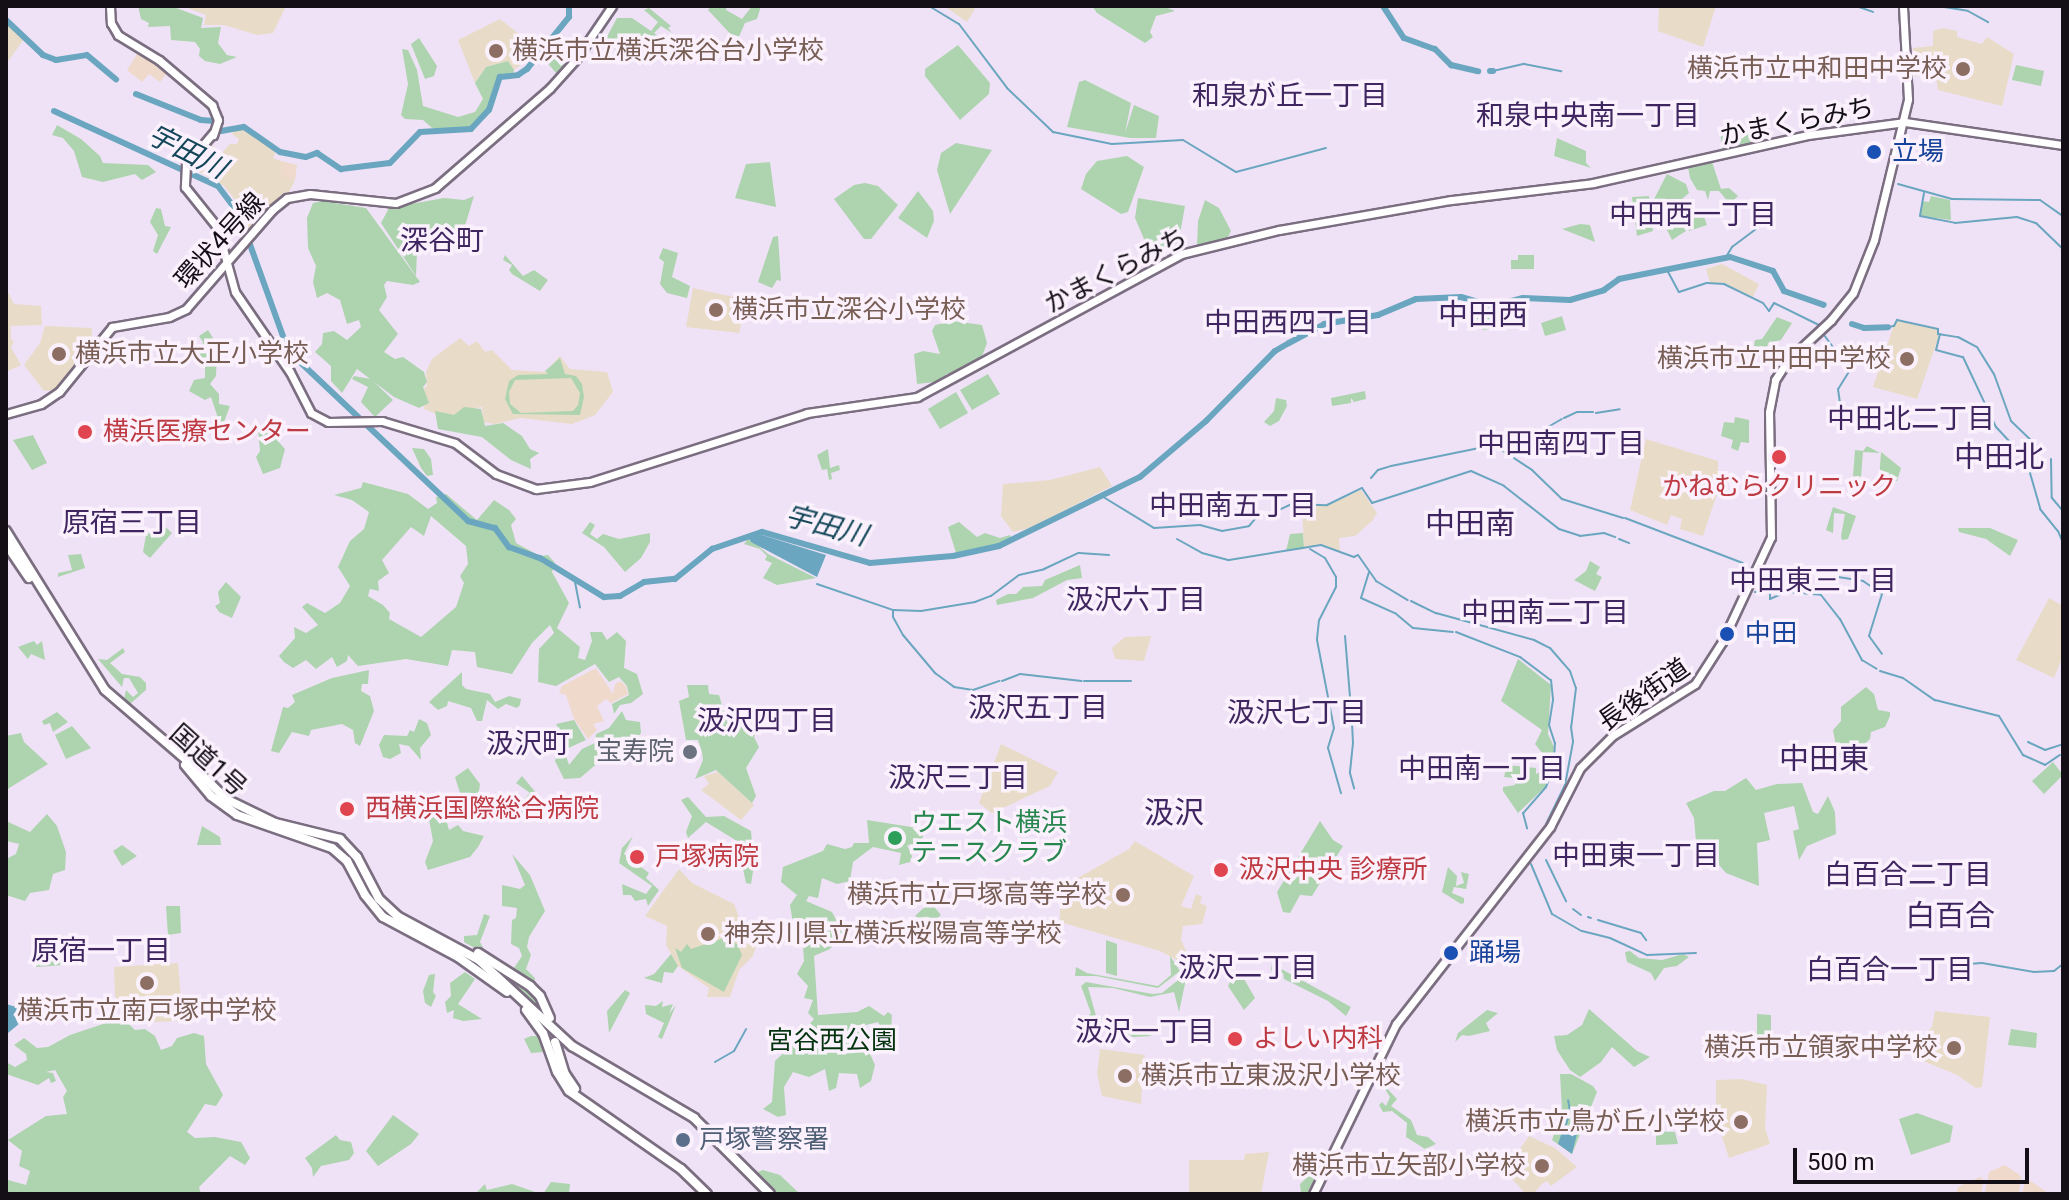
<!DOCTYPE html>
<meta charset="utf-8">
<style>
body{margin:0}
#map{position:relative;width:2069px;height:1200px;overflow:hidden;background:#f0e2f6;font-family:Roboto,"Noto Sans JP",sans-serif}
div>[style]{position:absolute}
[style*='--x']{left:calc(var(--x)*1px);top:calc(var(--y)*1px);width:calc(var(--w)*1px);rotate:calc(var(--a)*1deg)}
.industrial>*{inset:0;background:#eed9cb}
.education>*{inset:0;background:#e8dcc8}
.green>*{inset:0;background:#add4af}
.water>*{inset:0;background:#6aa6bf}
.stream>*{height:2px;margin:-1px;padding:0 1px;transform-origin:1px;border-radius:1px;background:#6aa6bf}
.river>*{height:6px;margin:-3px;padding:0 3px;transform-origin:3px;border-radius:3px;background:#6aa6bf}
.roads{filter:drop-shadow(2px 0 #7b6e80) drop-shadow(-2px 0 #7b6e80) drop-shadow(0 2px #7b6e80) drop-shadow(0 -2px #7b6e80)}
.major>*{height:7px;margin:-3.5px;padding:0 3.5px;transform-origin:3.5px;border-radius:3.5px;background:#fff}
.highway>*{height:8px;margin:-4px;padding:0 4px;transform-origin:4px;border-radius:4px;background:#fff}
.dots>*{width:22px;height:22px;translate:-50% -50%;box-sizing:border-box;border:4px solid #faf1fd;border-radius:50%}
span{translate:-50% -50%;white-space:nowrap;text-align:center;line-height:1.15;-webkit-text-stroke:7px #faf1fd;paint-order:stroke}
.education-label{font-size:26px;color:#785e54}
.left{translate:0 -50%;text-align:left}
.right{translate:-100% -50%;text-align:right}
.street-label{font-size:26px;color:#140f16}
.transit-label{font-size:26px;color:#164399}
.health-label{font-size:26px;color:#be3a42}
.worship-label{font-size:26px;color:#5b616d}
.leisure-label{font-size:26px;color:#27864d}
.park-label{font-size:26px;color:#03340e}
.service-label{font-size:26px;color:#4e5e75}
.neighbourhood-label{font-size:28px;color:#402660}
.water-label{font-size:28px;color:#134658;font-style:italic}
.quarter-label{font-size:30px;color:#402660}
.frame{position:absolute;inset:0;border:8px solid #140f16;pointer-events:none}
.scale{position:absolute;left:1793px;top:1148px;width:236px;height:36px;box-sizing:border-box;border:4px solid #140f16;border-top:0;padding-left:10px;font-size:24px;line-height:28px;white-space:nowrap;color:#140f16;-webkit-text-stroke:6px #faf1fd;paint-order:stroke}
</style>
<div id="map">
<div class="industrial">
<div style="clip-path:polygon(139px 51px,169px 70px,160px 82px,149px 74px,142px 82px,127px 70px)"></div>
<div style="clip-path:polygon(281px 161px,297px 165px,295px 180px,281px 177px)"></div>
<div style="clip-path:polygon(596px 668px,613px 694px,615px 684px,620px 681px,626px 686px,628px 694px,611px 703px,606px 699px,597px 706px,604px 721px,593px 724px,597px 730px,588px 739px,574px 719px,566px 695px,559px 693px,562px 686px)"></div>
<div style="clip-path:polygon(2005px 1165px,2021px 1176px,2019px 1194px,1985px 1194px,1989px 1172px)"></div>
<div style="clip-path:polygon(1980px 1177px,1983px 1179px,1981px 1194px,1956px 1194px,1958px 1187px)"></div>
<div style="clip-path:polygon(2026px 1178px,2050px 1194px,2022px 1194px)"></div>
</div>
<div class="education">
<div style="clip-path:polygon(182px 6px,286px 6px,273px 33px,257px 35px,224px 25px,204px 25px,206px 15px)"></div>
<div style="clip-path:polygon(944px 6px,970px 6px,975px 9px,967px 22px)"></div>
<div style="clip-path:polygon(1659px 6px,1716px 6px,1703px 47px,1658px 31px)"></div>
<div style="clip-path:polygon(500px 19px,519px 34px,534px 55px,514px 70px,508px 61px,486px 67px,475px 83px,458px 40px)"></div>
<div style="clip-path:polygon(6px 22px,24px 39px,6px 64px)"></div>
<div style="clip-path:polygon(1942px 28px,1957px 31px,1957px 37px,1982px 44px,1987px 37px,2014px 54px,2002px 106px,1938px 90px,1936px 75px,1915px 76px,1913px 48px,1933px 46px,1933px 31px)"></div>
<div style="clip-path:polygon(236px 128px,247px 131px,276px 151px,273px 158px,281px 161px,281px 176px,295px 180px,289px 192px,271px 204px,249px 230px,241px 207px,224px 186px,190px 167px,212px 145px,222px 153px,230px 144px,237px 144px,239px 139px,232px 134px)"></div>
<div style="clip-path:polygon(1722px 264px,1759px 284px,1753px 297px,1724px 283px,1710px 283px,1706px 269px)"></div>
<div style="clip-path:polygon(693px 288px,747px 300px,739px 333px,686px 327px)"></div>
<div style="clip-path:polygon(7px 290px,14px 304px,41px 306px,42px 325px,11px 326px,11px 339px,14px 342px,11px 347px,21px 365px,6px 372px)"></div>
<div style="clip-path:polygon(1896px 319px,1938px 329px,1938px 339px,1917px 399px,1873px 387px)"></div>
<div style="clip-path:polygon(45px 326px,92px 328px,91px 348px,54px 390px,44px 391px,24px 365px,40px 343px)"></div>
<div style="clip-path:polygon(460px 338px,469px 346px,477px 341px,485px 352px,492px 350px,512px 370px,545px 372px,560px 356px,570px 369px,607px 372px,613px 392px,595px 415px,572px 424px,521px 418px,495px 424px,483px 422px,482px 407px,476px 408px,474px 413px,442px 416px,424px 409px,425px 402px,417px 395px,427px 386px,426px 372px,432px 359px)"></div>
<div style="clip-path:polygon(1646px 439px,1718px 461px,1718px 491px,1703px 536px,1680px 529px,1682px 519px,1671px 515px,1667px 525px,1630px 510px)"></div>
<div style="clip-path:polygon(1100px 467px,1112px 486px,1030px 528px,1013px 532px,1001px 516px,1003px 484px,1050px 480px)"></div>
<div style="clip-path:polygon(1361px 490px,1377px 513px,1372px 521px,1355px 536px,1339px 538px,1340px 551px,1321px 544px,1304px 549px,1302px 504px,1327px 505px)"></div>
<div style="clip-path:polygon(2049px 598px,2063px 606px,2063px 656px,2054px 678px,2016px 660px)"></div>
<div style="clip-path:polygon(1151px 636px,1144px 661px,1115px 659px,1112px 648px,1125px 637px)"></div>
<div style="clip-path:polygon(1001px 744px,1058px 772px,1050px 786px,992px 813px,979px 803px)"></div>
<div style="clip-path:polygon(718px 772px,754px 805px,741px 820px,701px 790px,709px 784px,704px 776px)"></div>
<div style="clip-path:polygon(1135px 841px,1194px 876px,1181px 906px,1191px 909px,1196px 894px,1202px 896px,1200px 903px,1207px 906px,1202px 924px,1183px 926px,1181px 940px,1190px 959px,1179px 961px,1160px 951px,1060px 922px,1060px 888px,1129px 849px)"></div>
<div style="clip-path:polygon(679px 869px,692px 883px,734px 904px,745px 933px,757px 942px,753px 956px,739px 970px,730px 997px,707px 997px,709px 988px,678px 966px,666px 945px,667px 926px,645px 916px)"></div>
<div style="clip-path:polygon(178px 963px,183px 1021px,152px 1022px,115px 997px,114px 967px)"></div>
<div style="clip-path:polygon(1935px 1011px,1990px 1017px,1982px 1087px,1976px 1088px,1957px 1075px,1921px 1060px,1921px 1039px,1932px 1027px)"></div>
<div style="clip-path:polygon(1100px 1049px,1145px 1055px,1143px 1065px,1152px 1068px,1151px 1080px,1142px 1088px,1141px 1104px,1102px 1096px,1097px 1074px)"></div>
<div style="clip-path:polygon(1741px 1079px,1767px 1085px,1765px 1128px,1770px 1144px,1729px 1158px,1716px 1118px,1716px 1080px)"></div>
<div style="clip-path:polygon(1529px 1136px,1555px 1148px,1577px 1167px,1551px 1186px,1547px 1181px,1542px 1184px,1533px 1194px,1526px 1194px,1513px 1180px,1508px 1165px)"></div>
<div style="clip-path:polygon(1269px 1152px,1261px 1194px,1189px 1194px,1189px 1160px,1244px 1160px,1245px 1154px)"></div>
</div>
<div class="green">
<div style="clip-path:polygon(138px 6px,171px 6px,203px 18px,201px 28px,221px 27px,218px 43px,227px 55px,237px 57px,220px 64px,205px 61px,199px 56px,200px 49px,195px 42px,171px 40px,170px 26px,148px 27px,149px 23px,141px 19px)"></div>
<div style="clip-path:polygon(711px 6px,727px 6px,726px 10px,742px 19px,752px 6px,761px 6px,757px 19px,745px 23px,737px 41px,708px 10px)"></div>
<div style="clip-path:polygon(1092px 6px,1163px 6px,1175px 11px,1156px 16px,1150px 32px,1153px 37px,1145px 43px,1097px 13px)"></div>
<div style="clip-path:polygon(649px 8px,671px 26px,668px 28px,672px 33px,661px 26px,654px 33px,669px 44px,666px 50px,651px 42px,634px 39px,625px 46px,629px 56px,614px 63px,616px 45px,602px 46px,617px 18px,632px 18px,651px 31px,658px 22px,644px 10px)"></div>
<div style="clip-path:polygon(419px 38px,437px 66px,434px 76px,425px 79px,411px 44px)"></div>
<div style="clip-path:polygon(958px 45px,990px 83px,989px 94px,960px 120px,925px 76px,925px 69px)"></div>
<div style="clip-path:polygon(402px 49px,408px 50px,417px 70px,423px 106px,458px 117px,475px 112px,483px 99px,475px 83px,486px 67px,508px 61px,514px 70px,513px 75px,500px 78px,489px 110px,469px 128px,432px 128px,423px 120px,405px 119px,401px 115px,408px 84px)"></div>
<div style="clip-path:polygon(549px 49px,567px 62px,557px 74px,543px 58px)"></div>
<div style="clip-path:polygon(2016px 65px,2044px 71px,2041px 86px,2012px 80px)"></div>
<div style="clip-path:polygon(1085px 80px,1131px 103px,1125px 133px,1134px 105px,1159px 116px,1156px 138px,1130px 138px,1067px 127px,1079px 82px)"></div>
<div style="clip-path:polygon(57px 125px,81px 139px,100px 156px,103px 163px,148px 165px,156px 172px,142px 180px,135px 174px,103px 182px,82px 177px,74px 151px,63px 138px,52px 135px)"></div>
<div style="clip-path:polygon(1720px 127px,1749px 127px,1752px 145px,1722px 151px)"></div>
<div style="clip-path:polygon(1557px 138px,1586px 151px,1586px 163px,1591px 168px,1554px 156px)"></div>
<div style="clip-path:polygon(956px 143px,992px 150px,950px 214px,937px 170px,941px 153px)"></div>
<div style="clip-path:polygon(1127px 156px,1144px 167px,1128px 212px,1121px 214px,1081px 189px,1086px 174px,1097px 161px)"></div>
<div style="clip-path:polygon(770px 162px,776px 207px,735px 198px,746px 164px)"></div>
<div style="clip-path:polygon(1712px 162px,1721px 189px,1729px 188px,1738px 196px,1730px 204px,1719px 191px,1710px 191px,1708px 200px,1705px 191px,1697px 190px,1690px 178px,1688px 167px)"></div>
<div style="clip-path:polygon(1667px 174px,1686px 184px,1689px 193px,1676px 204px,1667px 221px,1678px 217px,1686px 231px,1672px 240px,1664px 224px,1656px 225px,1653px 221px,1651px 205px)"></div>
<div style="clip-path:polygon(865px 183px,878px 186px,898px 205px,871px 239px,864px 239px,834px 199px,854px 185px)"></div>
<div style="clip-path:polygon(918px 191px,933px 211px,934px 221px,927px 238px,898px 218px)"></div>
<div style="clip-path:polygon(474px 196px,464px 229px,468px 244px,453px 239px,442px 226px,417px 251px,416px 276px,381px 223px,389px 208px,444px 198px,464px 200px)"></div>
<div style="clip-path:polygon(1649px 196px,1653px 231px,1637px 236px,1632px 197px)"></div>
<div style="clip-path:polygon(1931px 196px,1950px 200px,1951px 220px,1920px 216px,1922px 201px,1929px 202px)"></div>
<div style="clip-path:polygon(1138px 198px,1185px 206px,1177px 251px,1158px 247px,1144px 239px,1135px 218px)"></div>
<div style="clip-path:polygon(1205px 200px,1219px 208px,1231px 231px,1227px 239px,1197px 247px,1198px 221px)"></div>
<div style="clip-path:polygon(322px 201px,366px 208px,420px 282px,413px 285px,387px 281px,384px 285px,387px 297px,379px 310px,398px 334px,384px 352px,395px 359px,403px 357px,424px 372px,427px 382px,423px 387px,429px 403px,419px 408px,394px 397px,357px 369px,342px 393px,331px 381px,331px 366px,315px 352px,322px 344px,323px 333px,334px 331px,347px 340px,361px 327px,359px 320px,347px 324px,340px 300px,327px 293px,317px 298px,313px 282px,316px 266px,308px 248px,307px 218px,313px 203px)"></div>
<div style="clip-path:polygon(156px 208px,161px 209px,165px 226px,171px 227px,157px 254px,153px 251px,158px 235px,150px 222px)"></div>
<div style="clip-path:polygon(1702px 211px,1707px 225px,1689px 231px,1686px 215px)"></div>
<div style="clip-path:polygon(1580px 224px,1590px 225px,1595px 242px,1562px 229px)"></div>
<div style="clip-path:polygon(778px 236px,781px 281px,777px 280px,772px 288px,758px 282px,773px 237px)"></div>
<div style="clip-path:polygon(663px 248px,678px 253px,672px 277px,690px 286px,687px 298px,667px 293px,660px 284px,664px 262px,659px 258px)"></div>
<div style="clip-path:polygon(505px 255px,523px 276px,534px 270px,548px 280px,540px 291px,512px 274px,509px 270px,512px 265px,503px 260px)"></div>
<div style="clip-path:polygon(1518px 255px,1534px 255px,1534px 269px,1511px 269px,1511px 260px,1518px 260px)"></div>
<div style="clip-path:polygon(1481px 308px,1501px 310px,1506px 326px,1483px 330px,1481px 322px,1476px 320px)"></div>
<div style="clip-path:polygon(1562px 316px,1566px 330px,1545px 336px,1541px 323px)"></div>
<div style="clip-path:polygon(1777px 317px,1792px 323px,1781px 340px,1768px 343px,1767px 349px,1754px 346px,1755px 340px,1762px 339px)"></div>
<div style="clip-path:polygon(953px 321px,982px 325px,987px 343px,981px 359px,960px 372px,946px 374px,944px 381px,917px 384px,914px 354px,923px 351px,940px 354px,932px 331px,935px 325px)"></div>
<div style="clip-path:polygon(208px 330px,215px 341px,211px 348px,217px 351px,216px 376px,210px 384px,219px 394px,219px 404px,230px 406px,219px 435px,231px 438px,229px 440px,216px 436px,217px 415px,211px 397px,205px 400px,189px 391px,194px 380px,205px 378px,205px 362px,199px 360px,203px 342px,199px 336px)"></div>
<div style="clip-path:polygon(evenodd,560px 358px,565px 374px,576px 376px,582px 384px,584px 397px,580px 415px,513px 414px,505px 399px,509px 381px,518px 375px,548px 374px,545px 371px,560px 358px,571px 378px,580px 393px,578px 405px,573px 411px,521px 413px,510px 404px,509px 392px,515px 380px,571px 378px)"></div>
<div style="clip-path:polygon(988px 374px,1000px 394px,972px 410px,960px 390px)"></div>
<div style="clip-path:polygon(354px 376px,371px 379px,393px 400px,375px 417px,361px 402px,368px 387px,352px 379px)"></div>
<div style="clip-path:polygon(1365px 391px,1366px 399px,1354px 402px,1351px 398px,1351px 403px,1332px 406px,1331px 398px)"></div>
<div style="clip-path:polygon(956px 392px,968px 413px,940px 429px,928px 409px)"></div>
<div style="clip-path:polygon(1276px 398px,1286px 400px,1287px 406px,1279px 421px,1270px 426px,1264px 422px,1274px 411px)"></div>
<div style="clip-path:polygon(464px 407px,481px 409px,485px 426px,503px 423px,522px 436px,530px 449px,539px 453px,530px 459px,531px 469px,511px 460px,482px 437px,438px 429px,435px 411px,454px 415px)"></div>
<div style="clip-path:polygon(1735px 417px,1749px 420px,1749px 443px,1741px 442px,1738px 451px,1731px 448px,1733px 440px,1721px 436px,1724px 422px,1734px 423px)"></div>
<div style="clip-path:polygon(270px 423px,274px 423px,278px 441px,285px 449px,280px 468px,263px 474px,256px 457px,260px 451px,258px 428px,264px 430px)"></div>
<div style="clip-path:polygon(33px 435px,47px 463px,32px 470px,13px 440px)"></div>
<div style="clip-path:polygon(1867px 446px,1880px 453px,1863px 452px,1861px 477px,1853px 476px,1855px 450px,1863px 451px)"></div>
<div style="clip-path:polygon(412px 448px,424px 449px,431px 459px,433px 475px,427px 476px,421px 468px)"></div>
<div style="clip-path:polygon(828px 449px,830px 468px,839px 465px,840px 470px,831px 473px,832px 479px,829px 480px,827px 469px,822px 470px,817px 455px)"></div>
<div style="clip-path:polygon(1881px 452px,1901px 468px,1897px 481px,1879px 481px)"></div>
<div style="clip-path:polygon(evenodd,363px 482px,408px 494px,428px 509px,437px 503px,436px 497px,446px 494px,477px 520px,494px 500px,509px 510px,516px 519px,511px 525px,516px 543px,540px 556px,548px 555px,555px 563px,552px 572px,569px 603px,557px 628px,580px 647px,578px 658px,585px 660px,592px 641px,590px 632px,602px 632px,607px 640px,617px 632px,626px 641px,624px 668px,637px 674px,643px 694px,631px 703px,620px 705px,614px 714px,612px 704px,629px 695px,627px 686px,619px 677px,609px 682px,595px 664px,556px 686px,538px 682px,539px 649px,554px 633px,550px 625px,532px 643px,512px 674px,477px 667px,475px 652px,452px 650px,448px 666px,406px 659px,358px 666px,348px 655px,347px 661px,337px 667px,332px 657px,316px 669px,306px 660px,293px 668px,284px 662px,279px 656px,295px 638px,294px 627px,306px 633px,318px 625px,302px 607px,307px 603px,325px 613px,340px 603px,350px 586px,338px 567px,350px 541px,364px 529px,369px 512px,352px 500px,334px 495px,361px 488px,363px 482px,431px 516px,466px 546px,468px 564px,460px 576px,464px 583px,456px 607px,421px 637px,389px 619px,390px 613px,383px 605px,368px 596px,370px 589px,379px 591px,378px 581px,389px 573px,382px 560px,411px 527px,424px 536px,431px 516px)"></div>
<div style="clip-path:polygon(1833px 507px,1856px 516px,1848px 539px,1842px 540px,1841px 536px,1845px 514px,1834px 513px,1833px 533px,1826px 530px)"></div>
<div style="clip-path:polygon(590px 522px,595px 525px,590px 534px,597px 539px,603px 534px,619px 539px,650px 533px,650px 542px,641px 558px,625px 572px,604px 547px,582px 533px)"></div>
<div style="clip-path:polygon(959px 522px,977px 537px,985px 533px,1000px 538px,1010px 535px,1012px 539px,1004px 544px,956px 553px,948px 527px)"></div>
<div style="clip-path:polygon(162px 524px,172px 533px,150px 558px,143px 552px,146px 535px)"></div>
<div style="clip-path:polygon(1958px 528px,1990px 528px,2018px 540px,2010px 556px,1986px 539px,1959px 532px)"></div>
<div style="clip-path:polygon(1303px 533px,1304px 549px,1286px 551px,1290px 534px)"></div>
<div style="clip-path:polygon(749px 538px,768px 554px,816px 578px,777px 585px,763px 578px,772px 563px,765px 560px,767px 556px,760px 549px,744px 544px)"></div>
<div style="clip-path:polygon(81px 554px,85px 568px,58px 577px,58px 573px,72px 570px,68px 555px)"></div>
<div style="clip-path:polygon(1590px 561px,1600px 567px,1596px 574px,1602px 577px,1595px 591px,1574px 580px,1586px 571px)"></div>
<div style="clip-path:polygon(1080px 565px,1082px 578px,1067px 580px,1033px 598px,997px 605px,996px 600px,1008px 594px,1016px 594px,1023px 587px,1042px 586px,1045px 580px)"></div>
<div style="clip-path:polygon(226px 582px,241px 597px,232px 618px,219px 612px,215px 606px,220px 603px,218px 592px)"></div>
<div style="clip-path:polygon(34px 641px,37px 645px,42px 641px,45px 660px,31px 654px,28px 659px,18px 647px)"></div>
<div style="clip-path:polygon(123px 648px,125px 652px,110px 663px,122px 674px,140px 677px,146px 683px,146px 690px,131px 703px,131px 709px,102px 678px,124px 699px,126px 690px,133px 697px,138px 693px,129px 678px,124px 678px,122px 687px,98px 659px,107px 660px)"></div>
<div style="clip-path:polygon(1518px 659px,1551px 685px,1548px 734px,1554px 747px,1553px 769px,1546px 786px,1518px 813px,1503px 791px,1503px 787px,1515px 785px,1515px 778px,1504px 777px,1507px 765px,1536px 768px,1536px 774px,1547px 769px,1547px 759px,1535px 744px,1542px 730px,1501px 701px)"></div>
<div style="clip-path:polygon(369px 670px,368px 684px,362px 684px,361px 691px,370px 696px,374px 711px,360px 746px,355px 743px,353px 730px,342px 724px,311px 730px,309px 736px,292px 732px,279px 753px,271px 751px,283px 707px,288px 708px,295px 702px,292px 695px,332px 678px)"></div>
<div style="clip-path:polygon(462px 672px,462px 685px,466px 689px,490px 694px,495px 702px,509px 696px,521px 699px,520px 705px,517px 708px,506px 704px,498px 709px,487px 700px,482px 721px,477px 721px,471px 708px,448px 701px,447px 706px,438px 710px,429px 702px)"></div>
<div style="clip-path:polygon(687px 685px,708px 685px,709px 694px,719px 695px,727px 722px,758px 730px,754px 737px,759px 747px,746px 768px,756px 796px,752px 803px,716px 770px,695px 779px,703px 760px,702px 752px,698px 740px,686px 740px,679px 701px,689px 697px)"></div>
<div style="clip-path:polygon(1866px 687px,1874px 694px,1878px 710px,1890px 712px,1890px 716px,1885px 727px,1871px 732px,1870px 739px,1861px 747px,1842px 758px,1838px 757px,1833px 730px,1841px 721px,1841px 707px)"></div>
<div style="clip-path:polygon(622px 711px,626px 720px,640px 722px,641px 733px,633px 744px,624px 752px,599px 762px,580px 778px,564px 779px,555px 761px,562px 734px,556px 724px,574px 720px,586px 740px,564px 750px,569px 765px,582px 749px,595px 743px,596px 734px,609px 728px)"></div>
<div style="clip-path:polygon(57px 712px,68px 722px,53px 732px,50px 723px,44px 725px,42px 721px)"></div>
<div style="clip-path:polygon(419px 719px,427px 723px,431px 735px,420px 748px,421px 760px,409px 746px,399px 744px,401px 753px,390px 759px,383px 757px,379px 745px,384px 735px,407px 736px,410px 730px,414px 732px)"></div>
<div style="clip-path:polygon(72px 726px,91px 748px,66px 759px,55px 735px)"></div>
<div style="clip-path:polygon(21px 733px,24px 742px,48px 764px,6px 790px,6px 736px)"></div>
<div style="clip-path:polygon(2053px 762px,2063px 775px,2044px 794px,2032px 781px)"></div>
<div style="clip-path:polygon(468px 768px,480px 784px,478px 798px,461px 796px,455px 777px)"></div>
<div style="clip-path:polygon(522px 776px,543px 801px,537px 811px,532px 808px,520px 816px,519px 805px,530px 793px,516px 783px)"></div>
<div style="clip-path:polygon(1746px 778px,1756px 790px,1777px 784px,1802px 783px,1813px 812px,1818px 814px,1828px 796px,1835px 812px,1836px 834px,1807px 846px,1799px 860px,1793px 831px,1799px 829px,1794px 806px,1764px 813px,1770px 840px,1757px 843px,1759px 886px,1726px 873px,1706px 850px,1703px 853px,1696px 842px,1694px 818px,1686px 803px,1714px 791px,1725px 791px)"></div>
<div style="clip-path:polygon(688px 797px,706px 817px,724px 816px,751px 831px,754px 865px,751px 884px,746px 883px,737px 841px,706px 822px,688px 838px,686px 832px,692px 816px,681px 800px)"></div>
<div style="clip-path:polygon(47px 814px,57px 826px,66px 852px,65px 870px,53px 874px,49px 890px,30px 893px,25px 901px,6px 895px,6px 859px,16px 854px,19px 844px,6px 841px,6px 821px,30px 832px)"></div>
<div style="clip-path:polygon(428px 814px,446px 819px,449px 830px,458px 825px,463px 831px,484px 836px,478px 847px,470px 857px,428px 870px,425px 862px,433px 841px)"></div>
<div style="clip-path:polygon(867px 820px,924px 829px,921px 847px,907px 845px,912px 856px,910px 862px,899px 865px,901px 853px,873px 847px,853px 862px,850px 881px,837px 884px,822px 878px,818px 898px,809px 896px,806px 901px,832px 912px,843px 933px,830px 949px,814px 956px,818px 1015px,857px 1012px,869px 1006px,884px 1016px,888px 1012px,892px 1015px,891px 1031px,884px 1033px,878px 1022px,858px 1027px,875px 1065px,871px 1081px,860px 1088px,857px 1074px,839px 1073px,836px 1088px,829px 1091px,825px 1069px,809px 1077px,793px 1072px,784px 1087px,786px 1115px,778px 1117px,763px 1109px,772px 1102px,775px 1061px,792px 1045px,786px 1040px,790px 1036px,796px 1040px,814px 1019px,808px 1013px,813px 1000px,804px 998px,808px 986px,797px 974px,804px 961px,803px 946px,815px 941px,817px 935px,804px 922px,793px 923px,790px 905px,797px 895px,781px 882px,783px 867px,823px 851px,827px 844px,845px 849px,852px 847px,854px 843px,869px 843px)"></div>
<div style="clip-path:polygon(1320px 821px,1333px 840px,1343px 846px,1312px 896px,1300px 895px,1290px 913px,1283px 912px,1277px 892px)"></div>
<div style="clip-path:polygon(202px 826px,220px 837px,221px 845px,197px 845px)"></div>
<div style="clip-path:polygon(633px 836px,624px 854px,649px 873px,646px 878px,659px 890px,648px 906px,646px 899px,635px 901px,631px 895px,623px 895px,622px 884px,646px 894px,652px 886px,619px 863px,622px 848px)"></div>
<div style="clip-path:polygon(122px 845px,137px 856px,122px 866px,113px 851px)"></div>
<div style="clip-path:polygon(512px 854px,530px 875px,545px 911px,529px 937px,527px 947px,531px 955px,526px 969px,535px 978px,534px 983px,514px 968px,522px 956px,519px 948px,511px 944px,512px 920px,516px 918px,517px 908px,502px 906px,502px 885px,520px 889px,525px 885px)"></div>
<div style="clip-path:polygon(1448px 867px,1457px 876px,1456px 886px,1464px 883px,1461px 872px,1469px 874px,1466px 889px,1454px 887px,1452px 893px,1464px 898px,1464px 903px,1461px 904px,1442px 892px)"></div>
<div style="clip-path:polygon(930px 902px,941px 915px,931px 924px,915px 916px)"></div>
<div style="clip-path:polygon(166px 906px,180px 906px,181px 933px,168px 935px)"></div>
<div style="clip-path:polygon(484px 914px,490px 916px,480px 942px,487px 955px,464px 942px,464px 936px,477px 935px)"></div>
<div style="clip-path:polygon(64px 935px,64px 965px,36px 967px,40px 957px)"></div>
<div style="clip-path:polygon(727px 937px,738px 945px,742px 955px,724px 992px,682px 968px,675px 948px,681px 952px,687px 944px,691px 949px)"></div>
<div style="clip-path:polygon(1106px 940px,1117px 944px,1117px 976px,1106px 973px)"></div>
<div style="clip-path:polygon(1630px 951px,1639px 958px,1662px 960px,1683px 954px,1689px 957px,1677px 966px,1664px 968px,1655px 981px,1651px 973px,1627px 962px,1625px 952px)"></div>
<div style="clip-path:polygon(671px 954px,678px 966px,673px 973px,664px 972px,662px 983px,644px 978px,654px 974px)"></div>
<div style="clip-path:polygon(1170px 956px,1180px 971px,1158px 988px,1096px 976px,1075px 976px,1076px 967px,1087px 973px,1158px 986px,1171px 975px)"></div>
<div style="clip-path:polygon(1272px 964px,1351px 1007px,1346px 1016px,1328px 1001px,1284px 979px,1283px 973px,1271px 970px)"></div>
<div style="clip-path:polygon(499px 969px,525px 984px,538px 998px,546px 1018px,498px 974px)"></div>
<div style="clip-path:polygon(465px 972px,475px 979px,458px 1004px,482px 1019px,463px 1021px,453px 1018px,454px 1010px,447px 1013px,445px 1002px,451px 996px,450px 983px)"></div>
<div style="clip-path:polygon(1240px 972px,1255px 998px,1244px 1010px,1228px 986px,1233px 976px)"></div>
<div style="clip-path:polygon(435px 974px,433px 992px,436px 996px,431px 1007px,425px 1003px,423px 991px,429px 975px)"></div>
<div style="clip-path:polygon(1182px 977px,1186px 979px,1179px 1012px,1174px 992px,1150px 997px,1113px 988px,1088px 987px,1096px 1016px,1152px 1036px,1133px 1037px,1104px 1022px,1087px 1018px,1091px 1013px,1081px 986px,1086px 982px,1153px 994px,1162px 993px)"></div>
<div style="clip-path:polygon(625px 990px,630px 993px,609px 1033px,607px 1011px)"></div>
<div style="clip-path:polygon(663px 1001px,662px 1007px,673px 1004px,669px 1014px,676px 1005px,662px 1039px,658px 1037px,664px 1023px,646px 1014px,645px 1005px,656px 1006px)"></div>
<div style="clip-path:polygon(1589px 1009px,1637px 1051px,1650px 1057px,1634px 1067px,1612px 1047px,1601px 1062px,1580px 1077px,1570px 1070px,1557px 1050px,1554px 1036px,1567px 1035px,1582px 1025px)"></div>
<div style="clip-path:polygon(1487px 1010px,1498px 1013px,1486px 1023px,1490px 1031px,1469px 1036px,1462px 1035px,1455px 1042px,1458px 1033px)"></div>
<div style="clip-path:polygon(1757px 1014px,1771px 1015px,1771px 1038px,1757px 1037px)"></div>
<div style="clip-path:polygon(112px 1021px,126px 1021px,135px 1030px,145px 1029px,155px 1036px,161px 1050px,172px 1046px,177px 1038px,194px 1033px,204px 1036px,206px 1064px,223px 1095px,216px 1106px,205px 1104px,187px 1132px,195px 1138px,215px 1137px,241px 1142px,250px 1158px,245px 1165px,230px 1156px,199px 1187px,201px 1194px,6px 1194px,8px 1180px,26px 1185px,30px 1171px,19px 1166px,22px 1151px,8px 1140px,46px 1116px,67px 1114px,63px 1097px,67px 1091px,55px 1070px,46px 1072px,53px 1073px,56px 1081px,51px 1083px,49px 1078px,38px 1085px,6px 1074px,6px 1062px,15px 1067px,27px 1060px,26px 1054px,14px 1045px,24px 1038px,37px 1048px,48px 1047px,70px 1035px)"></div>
<div style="clip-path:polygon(2011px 1029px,2037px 1033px,2036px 1048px,2008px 1045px)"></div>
<div style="clip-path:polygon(531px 1036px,540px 1036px,544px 1052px,531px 1053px,524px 1039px)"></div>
<div style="clip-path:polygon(1560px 1074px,1571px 1074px,1593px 1086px,1597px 1092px,1572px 1154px,1552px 1140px,1562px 1111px)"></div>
<div style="clip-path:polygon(1380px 1081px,1397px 1099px,1391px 1106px,1411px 1120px,1417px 1135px,1428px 1137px,1436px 1144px,1425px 1149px,1406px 1137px,1407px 1123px,1392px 1111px,1383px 1112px,1379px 1105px,1382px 1102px,1386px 1106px,1390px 1097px)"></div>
<div style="clip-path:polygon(1917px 1113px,1953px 1126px,1950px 1142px,1911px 1155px,1899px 1119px)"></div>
<div style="clip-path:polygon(393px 1115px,419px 1134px,411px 1144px,378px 1166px,366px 1151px)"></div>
<div style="clip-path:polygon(1656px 1131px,1675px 1132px,1678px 1144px,1656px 1145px)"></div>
<div style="clip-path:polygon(336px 1135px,340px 1140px,351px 1142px,354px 1153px,349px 1160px,321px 1166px,313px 1177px,312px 1168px,305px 1158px)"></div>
<div style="clip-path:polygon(728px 1147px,758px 1172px,763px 1170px,780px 1175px,800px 1194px,775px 1194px)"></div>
<div style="clip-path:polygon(1323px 1163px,1307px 1194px,1301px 1194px,1300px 1184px)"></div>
<div style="clip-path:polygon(551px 1182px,570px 1184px,569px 1194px,543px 1194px)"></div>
<div style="clip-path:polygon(485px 1184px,487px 1190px,512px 1184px,541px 1194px,475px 1194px)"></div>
</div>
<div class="water">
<div style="clip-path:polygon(762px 535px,826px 555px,817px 577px,751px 542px,749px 537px)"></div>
<div style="clip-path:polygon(6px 1004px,16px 1007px,20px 1018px,20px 1023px,8px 1033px)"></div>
<div style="clip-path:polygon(1569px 1129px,1577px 1134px,1572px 1154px,1558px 1144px,1562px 1132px)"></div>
</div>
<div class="stream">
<div style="--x:929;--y:6;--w:35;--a:31"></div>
<div style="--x:959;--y:24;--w:80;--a:53.1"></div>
<div style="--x:1007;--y:88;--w:64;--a:43.7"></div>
<div style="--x:1053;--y:132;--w:60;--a:11.5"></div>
<div style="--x:1112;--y:144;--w:71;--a:-3.2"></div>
<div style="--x:1183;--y:140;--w:62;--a:31.1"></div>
<div style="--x:1236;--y:172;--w:93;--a:-14.9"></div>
<div style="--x:1856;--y:6;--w:18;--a:19"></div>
<div style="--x:1938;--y:6;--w:30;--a:9"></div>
<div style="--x:1968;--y:11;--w:23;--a:29"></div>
<div style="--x:1493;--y:71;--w:32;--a:-13"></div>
<div style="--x:1524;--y:64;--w:38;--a:11"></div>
<div style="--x:1898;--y:184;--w:56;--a:15.5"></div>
<div style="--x:1952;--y:199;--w:88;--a:0.7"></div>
<div style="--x:2040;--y:200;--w:28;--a:35"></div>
<div style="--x:1924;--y:193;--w:23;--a:100"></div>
<div style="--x:1920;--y:216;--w:36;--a:11"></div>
<div style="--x:1955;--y:223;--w:62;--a:-5.5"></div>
<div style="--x:2017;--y:217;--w:20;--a:18"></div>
<div style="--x:2036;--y:223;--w:37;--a:44"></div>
<div style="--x:1726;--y:257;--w:12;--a:-59"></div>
<div style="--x:1732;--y:247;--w:50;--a:-36.9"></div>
<div style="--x:1666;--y:268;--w:27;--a:62"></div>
<div style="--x:1679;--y:292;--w:29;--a:-18"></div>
<div style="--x:1707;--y:283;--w:17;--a:3"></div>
<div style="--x:1724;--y:284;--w:43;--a:26"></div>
<div style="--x:1763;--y:303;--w:10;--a:53"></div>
<div style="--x:1769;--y:311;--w:9;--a:-58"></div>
<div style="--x:1774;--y:303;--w:50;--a:26.1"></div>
<div style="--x:1888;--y:327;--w:6;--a:-9"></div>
<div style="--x:1894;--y:326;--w:7;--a:-63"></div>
<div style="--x:1897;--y:320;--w:42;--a:12.4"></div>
<div style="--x:1938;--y:329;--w:5;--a:90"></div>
<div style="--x:1938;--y:334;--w:20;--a:9"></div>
<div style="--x:1958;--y:337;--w:21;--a:28"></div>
<div style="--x:1977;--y:347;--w:32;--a:58"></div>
<div style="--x:1994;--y:374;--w:50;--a:70.1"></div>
<div style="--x:2011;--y:421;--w:35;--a:44"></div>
<div style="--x:1940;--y:334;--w:16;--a:104"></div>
<div style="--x:1936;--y:350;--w:28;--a:15"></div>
<div style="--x:1963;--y:357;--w:77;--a:64.8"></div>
<div style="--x:1996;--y:427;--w:40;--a:47"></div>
<div style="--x:1824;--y:335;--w:44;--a:53.4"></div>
<div style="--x:1850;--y:370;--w:22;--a:122"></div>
<div style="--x:1838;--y:389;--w:27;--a:82"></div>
<div style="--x:1596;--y:413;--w:24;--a:-9"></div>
<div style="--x:1564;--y:418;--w:14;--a:-25"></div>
<div style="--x:1577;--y:412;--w:16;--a:0"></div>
<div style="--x:1494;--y:445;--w:19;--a:-43"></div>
<div style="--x:1508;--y:432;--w:33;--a:-2"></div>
<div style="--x:1541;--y:431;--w:24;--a:-30"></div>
<div style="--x:2051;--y:459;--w:39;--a:89"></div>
<div style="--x:2052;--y:498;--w:17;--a:50"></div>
<div style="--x:2023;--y:460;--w:11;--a:56"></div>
<div style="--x:2030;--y:473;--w:37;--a:74"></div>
<div style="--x:2040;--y:509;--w:28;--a:51"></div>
<div style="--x:2058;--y:531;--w:13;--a:67"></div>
<div style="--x:1371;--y:478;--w:11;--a:-49"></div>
<div style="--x:1378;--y:470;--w:14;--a:-17"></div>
<div style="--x:1391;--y:466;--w:105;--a:-11.5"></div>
<div style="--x:1494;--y:445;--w:45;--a:33.3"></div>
<div style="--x:1532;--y:470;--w:42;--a:44"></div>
<div style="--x:1562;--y:499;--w:64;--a:17.3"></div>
<div style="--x:1100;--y:495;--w:63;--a:31.4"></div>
<div style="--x:1154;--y:528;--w:46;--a:-3.7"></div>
<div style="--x:1200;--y:525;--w:23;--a:15"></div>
<div style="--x:1222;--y:531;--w:27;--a:-10"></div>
<div style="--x:1249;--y:526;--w:9;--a:-49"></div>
<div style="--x:1266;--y:516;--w:29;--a:-25"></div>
<div style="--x:1292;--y:504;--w:35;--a:2"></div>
<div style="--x:1327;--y:505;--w:39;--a:-26"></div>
<div style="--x:1362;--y:488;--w:18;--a:56"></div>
<div style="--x:1372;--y:503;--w:104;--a:-17.9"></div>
<div style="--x:1471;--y:471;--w:36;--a:24"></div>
<div style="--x:1504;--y:486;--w:70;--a:38"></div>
<div style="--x:1559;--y:529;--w:22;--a:18"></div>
<div style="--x:1580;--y:536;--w:24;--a:-7"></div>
<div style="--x:1604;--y:533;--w:12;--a:20"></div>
<div style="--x:1625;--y:518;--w:126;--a:20.9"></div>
<div style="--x:1177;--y:539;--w:29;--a:29"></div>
<div style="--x:1202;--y:553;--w:28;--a:15"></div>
<div style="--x:1229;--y:560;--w:93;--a:-9.3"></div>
<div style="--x:1321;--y:545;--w:35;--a:20"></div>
<div style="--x:1354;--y:557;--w:4;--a:-27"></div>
<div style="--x:1358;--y:555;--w:32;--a:55"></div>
<div style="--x:1376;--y:581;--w:37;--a:31"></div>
<div style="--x:1619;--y:539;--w:11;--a:22"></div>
<div style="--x:1310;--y:549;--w:17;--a:31"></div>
<div style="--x:1325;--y:558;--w:22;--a:60"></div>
<div style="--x:1336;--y:577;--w:10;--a:90"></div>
<div style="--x:1336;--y:587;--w:37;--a:117"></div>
<div style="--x:1319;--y:620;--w:20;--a:96"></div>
<div style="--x:1317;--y:640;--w:90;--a:79.1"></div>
<div style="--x:1334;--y:728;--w:21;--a:107"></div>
<div style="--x:1328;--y:748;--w:47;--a:73.9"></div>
<div style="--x:1369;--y:572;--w:27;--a:107"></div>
<div style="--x:1361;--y:598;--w:37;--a:24"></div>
<div style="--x:1395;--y:613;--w:23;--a:40"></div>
<div style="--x:1413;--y:628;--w:40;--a:5.7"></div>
<div style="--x:1807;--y:572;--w:57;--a:9.1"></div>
<div style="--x:1863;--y:581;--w:23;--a:34"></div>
<div style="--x:1882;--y:594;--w:44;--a:107.2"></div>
<div style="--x:1869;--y:636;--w:22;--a:54"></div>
<div style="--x:575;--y:582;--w:26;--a:79"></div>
<div style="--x:817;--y:584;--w:80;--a:18.9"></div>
<div style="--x:893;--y:610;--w:7;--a:90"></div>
<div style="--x:893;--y:617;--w:21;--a:61"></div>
<div style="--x:903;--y:635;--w:50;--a:49.9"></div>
<div style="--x:935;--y:673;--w:24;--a:36"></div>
<div style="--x:954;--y:687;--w:19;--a:9"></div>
<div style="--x:973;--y:690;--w:28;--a:-19"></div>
<div style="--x:1755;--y:592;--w:15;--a:-8"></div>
<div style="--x:1770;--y:590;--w:9;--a:90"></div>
<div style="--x:1770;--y:599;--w:17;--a:-24"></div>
<div style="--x:1789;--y:592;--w:32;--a:5"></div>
<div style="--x:1821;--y:595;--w:31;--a:52"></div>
<div style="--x:1840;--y:619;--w:47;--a:61.8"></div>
<div style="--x:1862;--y:660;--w:17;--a:31"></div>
<div style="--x:1411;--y:601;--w:28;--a:26"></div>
<div style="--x:1436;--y:613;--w:102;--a:15.4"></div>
<div style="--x:1534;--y:640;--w:18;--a:27"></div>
<div style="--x:1550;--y:648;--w:30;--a:49"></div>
<div style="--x:1570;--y:671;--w:18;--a:71"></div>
<div style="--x:1576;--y:688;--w:39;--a:97"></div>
<div style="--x:1571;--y:727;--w:15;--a:82"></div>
<div style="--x:1573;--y:742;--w:44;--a:100.5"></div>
<div style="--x:1565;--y:785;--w:43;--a:116"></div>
<div style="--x:893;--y:610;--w:28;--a:2"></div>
<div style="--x:921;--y:611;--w:55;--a:-9.5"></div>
<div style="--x:975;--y:602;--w:17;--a:-21"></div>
<div style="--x:991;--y:596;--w:35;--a:-37"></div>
<div style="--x:1019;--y:575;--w:26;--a:-13"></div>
<div style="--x:1044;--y:569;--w:38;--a:-25"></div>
<div style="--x:1079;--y:553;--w:30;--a:4"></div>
<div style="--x:1456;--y:632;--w:69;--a:21.3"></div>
<div style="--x:1520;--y:657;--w:39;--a:37"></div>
<div style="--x:1551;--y:680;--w:20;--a:84"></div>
<div style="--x:1553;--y:700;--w:25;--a:99"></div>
<div style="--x:1549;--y:725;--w:19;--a:72"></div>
<div style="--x:1555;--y:743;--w:26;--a:94"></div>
<div style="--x:1553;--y:769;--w:19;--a:111"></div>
<div style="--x:1546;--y:787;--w:35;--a:131"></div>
<div style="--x:1523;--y:813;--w:16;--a:75"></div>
<div style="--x:1345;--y:636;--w:61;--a:85.3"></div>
<div style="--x:1880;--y:671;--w:24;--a:17"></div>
<div style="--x:1903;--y:678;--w:39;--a:35"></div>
<div style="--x:1935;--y:700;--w:66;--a:14"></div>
<div style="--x:1999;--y:716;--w:46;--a:58.4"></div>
<div style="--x:2023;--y:755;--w:24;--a:24"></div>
<div style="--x:2045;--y:765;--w:18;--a:-34"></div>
<div style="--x:1002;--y:681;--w:19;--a:-21"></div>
<div style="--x:1020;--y:674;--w:62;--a:6.4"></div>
<div style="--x:1084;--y:681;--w:47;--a:0"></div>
<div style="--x:1351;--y:701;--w:42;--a:87.3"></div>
<div style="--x:1353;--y:743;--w:30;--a:96"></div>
<div style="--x:1350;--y:773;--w:16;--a:75"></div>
<div style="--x:2028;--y:742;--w:19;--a:25"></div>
<div style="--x:2045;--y:750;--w:19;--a:-18"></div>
<div style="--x:1546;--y:860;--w:46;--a:64"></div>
<div style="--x:1531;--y:864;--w:54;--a:67.2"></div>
<div style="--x:1552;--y:914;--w:34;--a:30"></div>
<div style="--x:1582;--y:931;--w:29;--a:14"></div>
<div style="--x:1610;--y:938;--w:41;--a:24.7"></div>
<div style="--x:1647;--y:955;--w:49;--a:-2.3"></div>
<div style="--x:1573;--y:909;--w:10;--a:37"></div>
<div style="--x:1588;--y:917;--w:3;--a:18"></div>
<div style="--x:1598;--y:920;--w:45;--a:16.8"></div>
<div style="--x:1641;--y:933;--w:9;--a:54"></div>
<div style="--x:1951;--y:956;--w:19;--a:25"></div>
<div style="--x:1968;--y:964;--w:14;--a:-4"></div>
<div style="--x:1982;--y:963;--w:53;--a:9.8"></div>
<div style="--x:2034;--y:972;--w:20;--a:-3"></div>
<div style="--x:2054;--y:971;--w:11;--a:-38"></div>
<div style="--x:715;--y:1062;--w:22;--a:-30"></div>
<div style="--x:734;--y:1051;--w:25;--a:-61"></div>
<div style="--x:1564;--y:1131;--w:21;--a:-73"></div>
<div style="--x:1570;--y:1111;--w:11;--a:-100"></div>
</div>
<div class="river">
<div style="--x:1383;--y:6;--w:38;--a:57"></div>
<div style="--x:1404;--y:38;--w:33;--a:20"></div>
<div style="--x:1435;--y:49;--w:23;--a:45"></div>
<div style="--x:1451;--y:65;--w:28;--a:13"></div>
<div style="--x:6;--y:20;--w:51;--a:43.4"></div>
<div style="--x:43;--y:55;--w:14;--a:21"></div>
<div style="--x:56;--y:60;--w:31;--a:-9"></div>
<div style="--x:87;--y:55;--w:38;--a:40"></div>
<div style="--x:1490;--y:71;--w:3;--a:0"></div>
<div style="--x:136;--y:94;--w:70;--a:21.8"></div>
<div style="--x:201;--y:120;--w:13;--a:4"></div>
<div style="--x:54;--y:111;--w:180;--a:24.6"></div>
<div style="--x:218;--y:186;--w:35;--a:53"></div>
<div style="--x:239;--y:214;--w:136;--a:70.2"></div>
<div style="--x:285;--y:342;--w:24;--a:54"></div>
<div style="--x:299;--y:361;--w:233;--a:43.4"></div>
<div style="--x:468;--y:521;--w:28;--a:15"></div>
<div style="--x:495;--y:528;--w:24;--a:54"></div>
<div style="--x:509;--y:547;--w:33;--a:20"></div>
<div style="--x:540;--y:558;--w:75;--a:31.4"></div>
<div style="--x:604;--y:597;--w:16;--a:-4"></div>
<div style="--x:620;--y:596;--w:28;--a:-30"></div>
<div style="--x:644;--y:582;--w:31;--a:-6"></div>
<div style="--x:675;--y:579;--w:48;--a:-39"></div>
<div style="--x:712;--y:549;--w:53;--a:-18.8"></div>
<div style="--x:762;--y:532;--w:112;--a:16"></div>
<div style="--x:870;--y:563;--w:83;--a:-4.8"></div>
<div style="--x:953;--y:556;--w:47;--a:-12.3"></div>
<div style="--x:999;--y:546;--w:157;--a:-26.1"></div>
<div style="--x:1140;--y:477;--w:87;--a:-40.3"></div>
<div style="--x:1206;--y:421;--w:98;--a:-45.4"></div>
<div style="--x:1275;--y:351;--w:16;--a:-30"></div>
<div style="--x:1289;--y:343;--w:40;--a:-28"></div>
<div style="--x:1324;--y:324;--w:55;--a:-9.5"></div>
<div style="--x:1378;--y:315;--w:41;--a:-22.8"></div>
<div style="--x:1416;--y:299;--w:45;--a:-2.5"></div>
<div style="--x:1461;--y:297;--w:33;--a:16"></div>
<div style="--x:1493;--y:306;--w:31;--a:-15"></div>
<div style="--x:1523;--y:298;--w:47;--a:2.4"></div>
<div style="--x:1570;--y:300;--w:35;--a:-16"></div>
<div style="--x:1604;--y:290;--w:19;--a:-36"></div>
<div style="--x:1619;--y:279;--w:113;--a:-11.2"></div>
<div style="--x:1730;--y:257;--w:45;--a:18"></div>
<div style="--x:1773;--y:271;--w:23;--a:61"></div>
<div style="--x:1784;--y:291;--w:42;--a:19.3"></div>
<div style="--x:221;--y:131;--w:23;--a:-10"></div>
<div style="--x:244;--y:127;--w:44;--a:34.8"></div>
<div style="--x:280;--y:152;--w:26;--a:11"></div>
<div style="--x:306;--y:157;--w:12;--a:-20"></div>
<div style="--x:317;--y:153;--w:29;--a:34"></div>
<div style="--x:341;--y:169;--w:49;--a:-7"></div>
<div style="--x:390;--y:163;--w:43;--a:-45.9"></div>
<div style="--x:420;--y:132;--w:51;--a:-3.4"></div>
<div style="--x:471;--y:129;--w:26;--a:-47"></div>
<div style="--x:489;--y:110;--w:35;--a:-72"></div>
<div style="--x:500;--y:77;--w:18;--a:-6"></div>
<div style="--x:518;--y:75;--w:11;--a:-34"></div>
<div style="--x:527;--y:69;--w:67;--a:-51.1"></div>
<div style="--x:569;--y:17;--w:11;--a:-90"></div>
<div style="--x:1852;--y:324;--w:13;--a:18"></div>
<div style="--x:1864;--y:328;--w:24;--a:-2"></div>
</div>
<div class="roads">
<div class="major">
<div style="--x:110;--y:6;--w:17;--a:87"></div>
<div style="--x:111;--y:23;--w:14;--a:60"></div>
<div style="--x:118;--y:35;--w:48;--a:31.4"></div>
<div style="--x:159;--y:60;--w:70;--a:40.3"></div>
<div style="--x:212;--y:105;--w:16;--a:68"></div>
<div style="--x:218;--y:120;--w:16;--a:108"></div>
<div style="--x:213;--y:133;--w:42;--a:130.2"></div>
<div style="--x:186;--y:165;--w:22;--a:93"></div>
<div style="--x:185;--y:187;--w:51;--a:51.3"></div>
<div style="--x:217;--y:227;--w:67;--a:74.5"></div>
<div style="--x:235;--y:292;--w:97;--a:55.5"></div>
<div style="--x:290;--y:372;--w:46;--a:62.9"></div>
<div style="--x:311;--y:413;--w:19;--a:28"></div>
<div style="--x:328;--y:422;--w:54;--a:-1.1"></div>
<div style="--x:382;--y:421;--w:76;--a:16.8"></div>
<div style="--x:455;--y:443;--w:51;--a:37.1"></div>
<div style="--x:496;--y:474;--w:43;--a:20.6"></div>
<div style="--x:536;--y:489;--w:54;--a:-7.4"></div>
<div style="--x:590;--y:482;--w:228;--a:-17.6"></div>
<div style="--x:807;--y:413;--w:111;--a:-8.3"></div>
<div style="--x:917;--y:397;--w:300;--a:-28.4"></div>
<div style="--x:1181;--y:254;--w:101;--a:-13.8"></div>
<div style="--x:1279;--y:230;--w:175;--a:-9.9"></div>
<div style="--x:1451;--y:200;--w:143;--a:-6.8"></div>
<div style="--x:1593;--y:183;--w:220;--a:-12.6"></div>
<div style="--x:1808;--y:135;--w:98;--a:-7.6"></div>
<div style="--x:1905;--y:122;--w:160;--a:8.3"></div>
<div style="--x:6;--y:414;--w:36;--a:-16"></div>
<div style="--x:41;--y:404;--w:22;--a:-34"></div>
<div style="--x:59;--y:392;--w:84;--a:-50.8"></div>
<div style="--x:112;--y:327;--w:58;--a:-10"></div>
<div style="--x:169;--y:317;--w:19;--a:-25"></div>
<div style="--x:186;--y:309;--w:131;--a:-49"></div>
<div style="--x:272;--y:210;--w:19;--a:-39"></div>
<div style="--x:287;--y:198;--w:23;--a:-10"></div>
<div style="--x:310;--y:194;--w:86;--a:6"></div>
<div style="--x:396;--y:203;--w:42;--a:-21"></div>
<div style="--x:435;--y:188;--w:152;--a:-41"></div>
<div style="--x:550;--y:88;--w:39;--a:-48"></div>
<div style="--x:576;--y:59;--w:64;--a:-55.8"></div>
<div style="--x:1313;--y:1194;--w:189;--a:-64"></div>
<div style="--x:1396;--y:1024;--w:250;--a:-52"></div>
<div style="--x:1550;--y:827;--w:66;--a:-63"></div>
<div style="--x:1580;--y:768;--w:45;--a:-45"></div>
<div style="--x:1612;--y:736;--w:98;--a:-32.1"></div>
<div style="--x:1695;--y:684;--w:50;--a:-57.3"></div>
<div style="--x:1722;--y:642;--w:116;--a:-65"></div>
<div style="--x:1771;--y:537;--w:125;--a:-90.9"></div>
<div style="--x:1769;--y:412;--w:33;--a:-79"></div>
<div style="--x:1775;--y:380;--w:24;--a:-57"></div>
<div style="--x:1788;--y:360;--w:59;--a:-42.9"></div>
<div style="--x:1831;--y:320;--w:35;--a:-51"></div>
<div style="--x:1853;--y:293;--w:57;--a:-68.4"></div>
<div style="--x:1874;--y:240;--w:145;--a:-76.4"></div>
<div style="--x:1908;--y:99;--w:93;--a:-93.1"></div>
</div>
<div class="highway">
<div style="--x:6;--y:531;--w:187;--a:58.1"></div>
<div style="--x:105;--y:690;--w:112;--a:40.7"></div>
<div style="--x:190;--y:763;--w:51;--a:45"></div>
<div style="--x:226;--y:799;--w:55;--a:26.1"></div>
<div style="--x:275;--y:823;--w:67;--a:13.8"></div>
<div style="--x:340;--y:839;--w:25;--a:47"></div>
<div style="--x:357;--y:857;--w:47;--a:62.4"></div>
<div style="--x:379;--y:899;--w:25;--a:43"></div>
<div style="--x:397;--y:916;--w:93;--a:28.2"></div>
<div style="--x:479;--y:960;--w:127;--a:42.8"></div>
<div style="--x:572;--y:1046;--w:142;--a:30.5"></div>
<div style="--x:694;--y:1118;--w:107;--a:45"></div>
<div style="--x:6;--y:544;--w:41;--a:55.9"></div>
<div style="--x:185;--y:765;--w:40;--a:50"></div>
<div style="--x:211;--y:796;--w:32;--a:36"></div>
<div style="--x:237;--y:815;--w:101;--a:19.2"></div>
<div style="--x:332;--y:848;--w:20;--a:41"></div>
<div style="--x:347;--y:861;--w:38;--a:62"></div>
<div style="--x:365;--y:895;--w:28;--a:51"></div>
<div style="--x:383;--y:917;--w:85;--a:28.1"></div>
<div style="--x:458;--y:957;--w:60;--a:35.5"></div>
<div style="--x:478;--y:953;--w:62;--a:32.4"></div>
<div style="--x:530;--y:986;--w:14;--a:45"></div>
<div style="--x:540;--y:996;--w:24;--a:66"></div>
<div style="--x:526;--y:1010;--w:29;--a:54"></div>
<div style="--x:543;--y:1033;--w:41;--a:70.3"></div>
<div style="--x:557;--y:1072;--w:22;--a:58"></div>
<div style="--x:569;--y:1091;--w:136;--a:34.9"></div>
<div style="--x:681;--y:1169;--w:36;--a:44"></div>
<div style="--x:555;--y:1042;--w:34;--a:73"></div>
<div style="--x:565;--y:1074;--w:18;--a:56"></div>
</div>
</div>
<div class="dots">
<div style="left:496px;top:51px;background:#8d6e63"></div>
<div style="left:1963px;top:69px;background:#8d6e63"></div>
<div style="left:1874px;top:152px;background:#1a4fb4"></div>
<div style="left:716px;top:310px;background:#8d6e63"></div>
<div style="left:59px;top:354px;background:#8d6e63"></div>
<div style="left:1907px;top:359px;background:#8d6e63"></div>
<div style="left:85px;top:432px;background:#e0444e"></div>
<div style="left:1779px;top:457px;background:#e0444e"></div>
<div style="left:1727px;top:634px;background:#1a4fb4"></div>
<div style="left:690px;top:752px;background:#6b7280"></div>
<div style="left:347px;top:809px;background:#e0444e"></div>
<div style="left:895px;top:838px;background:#2e9e5b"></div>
<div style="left:637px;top:857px;background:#e0444e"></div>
<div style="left:1221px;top:870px;background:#e0444e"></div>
<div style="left:1123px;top:895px;background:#8d6e63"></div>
<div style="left:708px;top:934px;background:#8d6e63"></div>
<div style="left:1451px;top:953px;background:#1a4fb4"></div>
<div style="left:147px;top:983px;background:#8d6e63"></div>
<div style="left:1235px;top:1039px;background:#e0444e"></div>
<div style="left:1954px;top:1048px;background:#8d6e63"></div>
<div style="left:1125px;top:1076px;background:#8d6e63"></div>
<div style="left:1741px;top:1122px;background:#8d6e63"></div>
<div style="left:683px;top:1140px;background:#5c6f8a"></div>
<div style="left:1542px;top:1166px;background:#8d6e63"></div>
</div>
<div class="education-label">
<span class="left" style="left:512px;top:51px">横浜市立横浜深谷台小学校</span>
<span class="right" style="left:1947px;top:69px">横浜市立中和田中学校</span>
<span class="left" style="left:732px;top:310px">横浜市立深谷小学校</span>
<span class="left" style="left:75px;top:354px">横浜市立大正小学校</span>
<span class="right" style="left:1891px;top:359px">横浜市立中田中学校</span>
<span class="right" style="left:1107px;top:895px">横浜市立戸塚高等学校</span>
<span class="left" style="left:724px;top:934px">神奈川県立横浜桜陽高等学校</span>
<span style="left:147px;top:1011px">横浜市立南戸塚中学校</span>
<span class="right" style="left:1938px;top:1048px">横浜市立領家中学校</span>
<span class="left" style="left:1141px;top:1076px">横浜市立東汲沢小学校</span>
<span class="right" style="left:1725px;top:1122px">横浜市立鳥が丘小学校</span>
<span class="right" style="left:1526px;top:1166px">横浜市立矢部小学校</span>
</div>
<div class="street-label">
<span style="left:1797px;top:122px;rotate:-11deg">かまくらみち</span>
<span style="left:220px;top:241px;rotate:-48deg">環状4号線</span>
<span style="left:1116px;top:271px;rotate:-27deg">かまくらみち</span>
<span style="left:1644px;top:695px;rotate:-35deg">長後街道</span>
<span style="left:208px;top:761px;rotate:42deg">国道1号</span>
</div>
<div class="transit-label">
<span class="left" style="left:1892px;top:152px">立場</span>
<span class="left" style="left:1745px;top:634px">中田</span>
<span class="left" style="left:1469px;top:953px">踊場</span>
</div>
<div class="health-label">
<span class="left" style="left:103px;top:432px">横浜医療センター</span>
<span style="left:1779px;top:487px">かねむらクリニック</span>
<span class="left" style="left:365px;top:809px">西横浜国際総合病院</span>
<span class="left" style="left:655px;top:857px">戸塚病院</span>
<span class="left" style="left:1239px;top:870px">汲沢中央 診療所</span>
<span class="left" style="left:1253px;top:1039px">よしい内科</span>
</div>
<div class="worship-label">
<span class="right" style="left:674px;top:752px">宝寿院</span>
</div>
<div class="leisure-label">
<span class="left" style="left:911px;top:838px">ウエスト横浜<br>テニスクラブ</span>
</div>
<div class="park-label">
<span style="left:832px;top:1041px">宮谷西公園</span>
</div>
<div class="service-label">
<span class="left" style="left:699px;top:1140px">戸塚警察署</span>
</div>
<div class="neighbourhood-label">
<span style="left:1290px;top:96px">和泉が丘一丁目</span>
<span style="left:1588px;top:116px">和泉中央南一丁目</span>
<span style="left:1693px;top:215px">中田西一丁目</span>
<span style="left:442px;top:241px">深谷町</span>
<span style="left:1288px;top:323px">中田西四丁目</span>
<span style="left:1911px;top:419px">中田北二丁目</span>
<span style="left:1561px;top:444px">中田南四丁目</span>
<span style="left:1233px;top:506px">中田南五丁目</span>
<span style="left:132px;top:523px">原宿三丁目</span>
<span style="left:1813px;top:581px">中田東三丁目</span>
<span style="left:1136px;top:600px">汲沢六丁目</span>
<span style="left:1545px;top:613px">中田南二丁目</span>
<span style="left:1038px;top:708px">汲沢五丁目</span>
<span style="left:1297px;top:713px">汲沢七丁目</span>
<span style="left:767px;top:721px">汲沢四丁目</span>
<span style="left:528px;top:744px">汲沢町</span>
<span style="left:1482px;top:769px">中田南一丁目</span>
<span style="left:958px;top:778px">汲沢三丁目</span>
<span style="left:1636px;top:856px">中田東一丁目</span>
<span style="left:1908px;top:875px">白百合二丁目</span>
<span style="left:101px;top:951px">原宿一丁目</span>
<span style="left:1248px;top:968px">汲沢二丁目</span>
<span style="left:1890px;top:970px">白百合一丁目</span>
<span style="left:1145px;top:1032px">汲沢一丁目</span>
</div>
<div class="water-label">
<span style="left:187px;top:152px;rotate:27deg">宇田川</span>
<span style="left:826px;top:526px;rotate:15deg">宇田川</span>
</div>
<div class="quarter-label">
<span style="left:1483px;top:315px">中田西</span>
<span style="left:1999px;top:457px">中田北</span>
<span style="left:1470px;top:524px">中田南</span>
<span style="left:1824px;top:759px">中田東</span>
<span style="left:1174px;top:813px">汲沢</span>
<span style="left:1950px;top:916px">白百合</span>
</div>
<div class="frame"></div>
<div class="scale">500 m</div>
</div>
